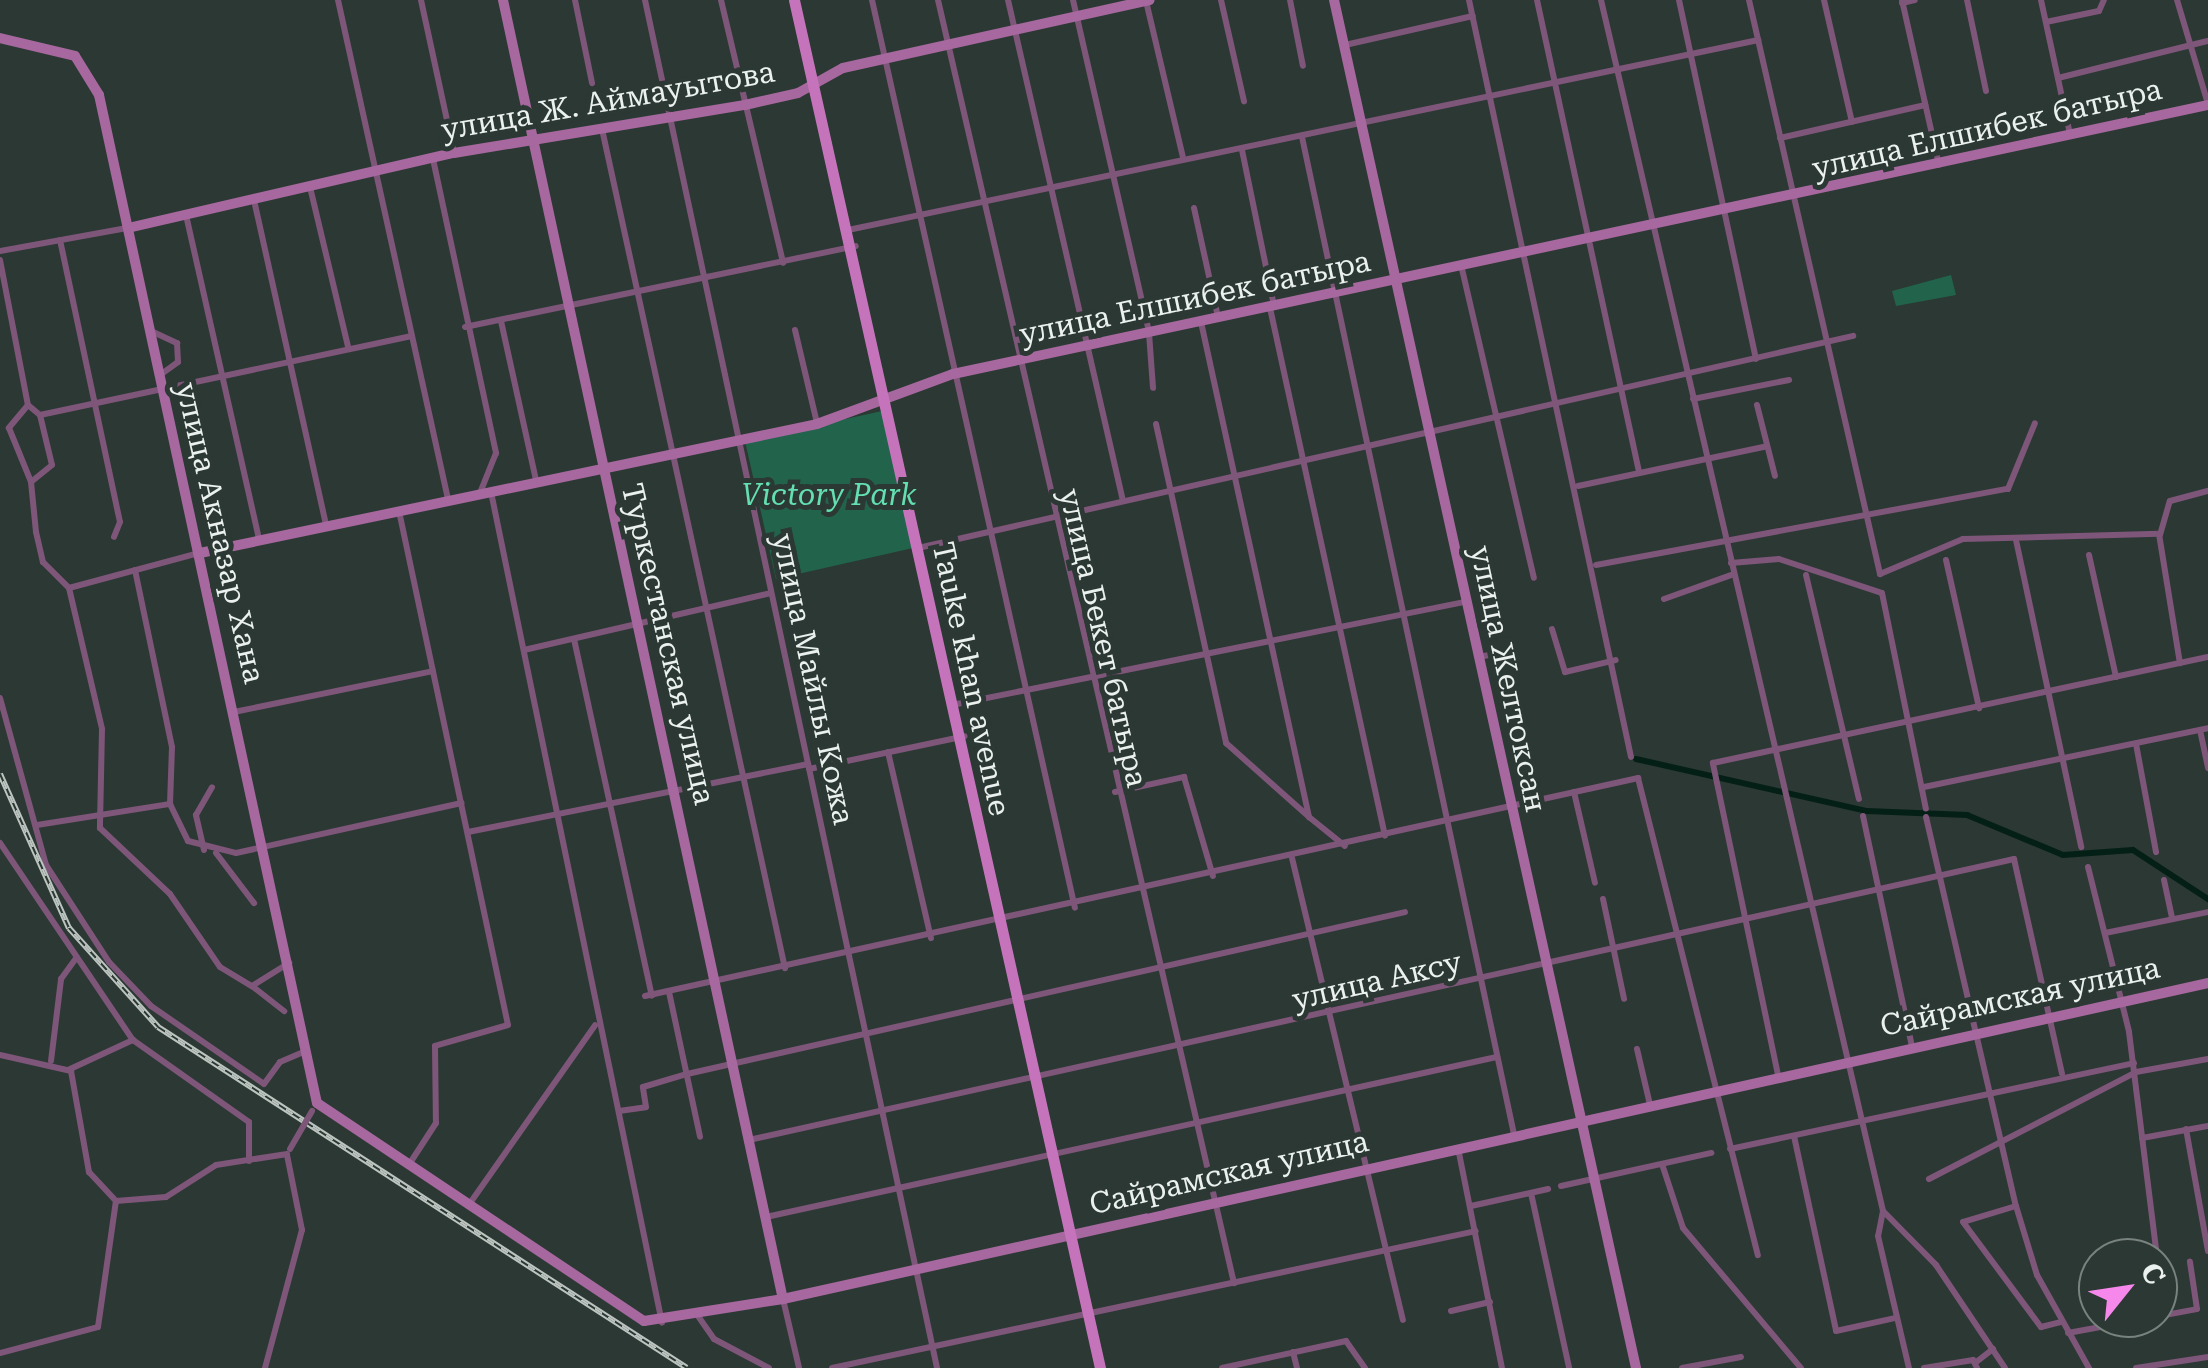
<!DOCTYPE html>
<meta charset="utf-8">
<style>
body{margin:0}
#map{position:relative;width:2208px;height:1368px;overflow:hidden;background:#2c3833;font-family:"Roboto Serif",serif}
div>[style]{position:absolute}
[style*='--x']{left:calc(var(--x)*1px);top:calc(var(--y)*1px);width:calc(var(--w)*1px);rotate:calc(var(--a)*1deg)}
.green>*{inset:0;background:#22634c}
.canal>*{height:6px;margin:-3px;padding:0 3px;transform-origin:3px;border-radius:3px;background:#042016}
.street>*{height:6px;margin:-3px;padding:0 3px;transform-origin:3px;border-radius:3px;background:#7e5679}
.secondary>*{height:10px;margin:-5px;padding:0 5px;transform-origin:5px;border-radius:5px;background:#a6689e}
.primary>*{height:11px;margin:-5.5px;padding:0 5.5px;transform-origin:5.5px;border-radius:5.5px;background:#c574bb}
.rail>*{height:6px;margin-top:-3px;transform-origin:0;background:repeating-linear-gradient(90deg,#2c3833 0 8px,#bdc5c1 0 16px);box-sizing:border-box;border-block:2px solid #bdc5c1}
.street-bridge>*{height:6px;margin:-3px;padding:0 3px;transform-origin:3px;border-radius:3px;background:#7e5679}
span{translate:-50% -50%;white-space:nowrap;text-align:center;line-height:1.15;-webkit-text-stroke:10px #2c3833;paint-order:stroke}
.street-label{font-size:30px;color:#eaf1ee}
.park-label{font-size:30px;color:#64dfb2;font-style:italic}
.north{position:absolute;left:2078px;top:1238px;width:100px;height:100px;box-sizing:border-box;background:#2c3833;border:2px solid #78827e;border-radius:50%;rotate:60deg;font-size:28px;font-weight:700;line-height:40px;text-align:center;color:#eaf1ee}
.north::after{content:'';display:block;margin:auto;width:35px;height:45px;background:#f788eb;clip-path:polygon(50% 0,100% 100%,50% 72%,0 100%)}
</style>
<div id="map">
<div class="green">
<div style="clip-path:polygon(1951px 275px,1956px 295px,1896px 306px,1892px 291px)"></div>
<div style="clip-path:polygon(882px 411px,913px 548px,776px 579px,745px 441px)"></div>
</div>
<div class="canal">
<div style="--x:1636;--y:759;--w:237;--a:12.7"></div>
<div style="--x:1867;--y:811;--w:100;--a:2.3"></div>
<div style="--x:1967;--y:815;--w:104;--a:22.6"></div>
<div style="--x:2063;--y:855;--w:70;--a:-4.1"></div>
<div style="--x:2133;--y:850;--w:90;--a:33.2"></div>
</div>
<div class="street">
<div style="--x:338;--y:0;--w:511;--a:77.57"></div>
<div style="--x:421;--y:0;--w:156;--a:77.8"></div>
<div style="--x:575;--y:0;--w:85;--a:78.4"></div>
<div style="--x:645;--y:0;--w:1399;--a:77.95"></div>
<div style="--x:721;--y:0;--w:270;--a:76.7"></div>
<div style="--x:872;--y:0;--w:930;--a:77.4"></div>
<div style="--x:938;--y:0;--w:1317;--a:77.01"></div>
<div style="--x:1008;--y:0;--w:514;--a:77.07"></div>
<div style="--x:1073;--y:0;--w:342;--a:77.1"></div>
<div style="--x:1149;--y:333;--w:55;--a:85.8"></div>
<div style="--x:1221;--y:0;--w:104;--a:77.2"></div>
<div style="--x:1290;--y:0;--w:67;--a:78.9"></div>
<div style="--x:1469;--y:0;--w:774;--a:77.92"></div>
<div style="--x:1537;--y:0;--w:481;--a:77.8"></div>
<div style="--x:1601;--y:0;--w:1243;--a:76.89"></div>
<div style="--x:1883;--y:1211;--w:25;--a:101"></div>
<div style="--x:1878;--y:1236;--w:136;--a:76.8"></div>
<div style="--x:1679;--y:0;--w:367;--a:77.9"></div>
<div style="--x:1749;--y:0;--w:589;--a:77.14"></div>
<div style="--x:1880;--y:574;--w:90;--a:-22.9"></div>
<div style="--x:1963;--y:539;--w:196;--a:-1.5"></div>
<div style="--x:2159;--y:534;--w:131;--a:80.8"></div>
<div style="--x:1824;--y:0;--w:125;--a:77.1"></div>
<div style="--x:1902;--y:0;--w:169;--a:77.4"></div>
<div style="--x:1967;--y:0;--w:93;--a:78.2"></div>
<div style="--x:2041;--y:0;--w:137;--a:77.8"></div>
<div style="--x:2177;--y:0;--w:109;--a:73.4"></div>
<div style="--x:1146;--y:1;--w:161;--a:76.7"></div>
<div style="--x:1902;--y:3;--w:13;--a:-13"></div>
<div style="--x:2046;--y:22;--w:54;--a:-11.7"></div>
<div style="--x:2099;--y:11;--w:12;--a:-66"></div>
<div style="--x:1345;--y:45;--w:131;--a:-12.8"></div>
<div style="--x:2058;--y:78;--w:154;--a:-13.9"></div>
<div style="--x:602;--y:129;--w:859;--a:77.7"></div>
<div style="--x:1302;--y:137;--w:1019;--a:78"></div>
<div style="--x:1780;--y:138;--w:149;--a:-12.8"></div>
<div style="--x:1242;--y:150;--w:159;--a:78.4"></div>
<div style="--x:433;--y:159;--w:301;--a:77.9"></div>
<div style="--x:496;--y:453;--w:43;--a:111.8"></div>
<div style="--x:310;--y:187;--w:164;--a:76.6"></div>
<div style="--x:254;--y:200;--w:334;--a:77.5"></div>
<div style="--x:1194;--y:208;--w:112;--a:77.6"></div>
<div style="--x:186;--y:215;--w:333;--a:77.3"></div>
<div style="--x:848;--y:230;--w:930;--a:-11.79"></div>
<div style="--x:60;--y:240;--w:288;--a:78"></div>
<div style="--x:120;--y:522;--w:16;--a:112"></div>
<div style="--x:0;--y:251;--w:129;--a:-10.3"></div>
<div style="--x:0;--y:260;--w:148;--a:79.1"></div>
<div style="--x:28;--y:405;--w:16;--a:40"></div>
<div style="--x:40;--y:415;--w:51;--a:76.5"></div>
<div style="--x:52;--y:465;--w:27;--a:141"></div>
<div style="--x:31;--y:482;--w:50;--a:84.3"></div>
<div style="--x:36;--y:532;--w:31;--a:77"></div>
<div style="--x:43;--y:562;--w:37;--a:45"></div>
<div style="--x:69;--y:588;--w:145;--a:76.8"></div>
<div style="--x:102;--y:729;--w:99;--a:91.2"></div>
<div style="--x:100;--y:828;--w:96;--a:43.3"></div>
<div style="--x:170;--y:894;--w:88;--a:55.6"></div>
<div style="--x:220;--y:967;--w:37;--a:31"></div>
<div style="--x:252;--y:986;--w:44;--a:-31.9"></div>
<div style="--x:1462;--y:269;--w:317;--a:76.9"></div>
<div style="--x:1270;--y:308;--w:540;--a:77.71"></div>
<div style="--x:501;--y:321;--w:163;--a:77.6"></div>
<div style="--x:1201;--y:322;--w:507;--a:77.69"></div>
<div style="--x:1309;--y:817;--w:46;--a:38.9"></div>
<div style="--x:465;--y:327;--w:399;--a:-11.7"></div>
<div style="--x:795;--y:330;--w:96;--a:76.7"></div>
<div style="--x:151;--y:331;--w:29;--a:25"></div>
<div style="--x:177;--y:343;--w:19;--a:87"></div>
<div style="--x:178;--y:362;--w:22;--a:144"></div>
<div style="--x:1693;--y:399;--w:98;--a:-11.2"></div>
<div style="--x:28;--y:405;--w:30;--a:130"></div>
<div style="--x:9;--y:428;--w:58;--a:67.8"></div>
<div style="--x:1757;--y:405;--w:73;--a:75.8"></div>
<div style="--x:40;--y:415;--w:380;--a:-12"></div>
<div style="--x:1156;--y:424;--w:327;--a:77.6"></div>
<div style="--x:1226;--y:743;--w:111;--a:41.7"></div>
<div style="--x:1578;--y:486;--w:193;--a:-11.9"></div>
<div style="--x:491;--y:492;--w:848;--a:78.37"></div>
<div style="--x:399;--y:511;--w:525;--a:78.03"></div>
<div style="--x:508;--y:1025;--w:76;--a:164"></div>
<div style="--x:435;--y:1046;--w:77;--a:89.3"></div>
<div style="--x:436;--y:1123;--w:48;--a:123"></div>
<div style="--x:2160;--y:535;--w:35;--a:-74"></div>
<div style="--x:2170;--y:501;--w:39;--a:-15"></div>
<div style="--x:2016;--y:540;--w:314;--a:78"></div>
<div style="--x:918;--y:548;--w:959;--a:-12.78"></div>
<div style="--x:2089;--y:555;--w:125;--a:77.5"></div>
<div style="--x:1946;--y:560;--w:152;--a:77.4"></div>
<div style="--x:1731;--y:563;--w:48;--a:-4.8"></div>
<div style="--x:1779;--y:559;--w:108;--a:18.3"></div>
<div style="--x:1882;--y:593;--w:220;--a:78.5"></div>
<div style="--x:1596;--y:565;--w:419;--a:-10.5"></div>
<div style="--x:2008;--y:489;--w:71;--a:-67.8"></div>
<div style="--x:135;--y:570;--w:181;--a:78.2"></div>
<div style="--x:172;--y:747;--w:57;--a:92"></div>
<div style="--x:170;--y:804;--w:41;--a:64.1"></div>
<div style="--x:188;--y:841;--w:49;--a:14"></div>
<div style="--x:236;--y:853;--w:231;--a:-12.5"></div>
<div style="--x:1806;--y:575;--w:230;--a:76.7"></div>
<div style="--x:69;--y:588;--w:135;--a:-15.1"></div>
<div style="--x:1664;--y:599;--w:74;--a:-19.7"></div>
<div style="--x:1552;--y:629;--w:45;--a:73.2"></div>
<div style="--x:1565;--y:672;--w:52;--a:-13.2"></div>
<div style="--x:574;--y:639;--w:365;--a:77.7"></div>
<div style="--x:524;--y:650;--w:253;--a:-13"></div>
<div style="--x:1478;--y:657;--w:36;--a:-10"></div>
<div style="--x:0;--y:698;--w:173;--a:74.6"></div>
<div style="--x:46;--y:865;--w:116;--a:57"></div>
<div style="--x:109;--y:962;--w:61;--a:46.3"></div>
<div style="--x:151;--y:1006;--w:137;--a:34.6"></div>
<div style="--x:264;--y:1084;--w:27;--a:-54"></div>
<div style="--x:280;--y:1062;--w:28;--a:-23"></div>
<div style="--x:952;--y:705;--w:522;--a:-11.37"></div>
<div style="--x:234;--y:712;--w:203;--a:-11.6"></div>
<div style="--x:2200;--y:730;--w:39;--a:78"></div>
<div style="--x:2136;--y:744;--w:110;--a:79.5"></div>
<div style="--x:888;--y:752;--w:191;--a:77"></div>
<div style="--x:809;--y:769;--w:159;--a:-11.9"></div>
<div style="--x:1924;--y:787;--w:290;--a:-11.7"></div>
<div style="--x:1115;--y:792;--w:71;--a:-12.3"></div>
<div style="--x:1184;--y:777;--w:103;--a:73.7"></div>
<div style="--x:1574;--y:792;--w:93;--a:77"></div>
<div style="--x:1863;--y:816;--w:235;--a:78"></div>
<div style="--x:1926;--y:817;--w:399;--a:77"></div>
<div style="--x:2016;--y:1206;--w:72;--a:73.1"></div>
<div style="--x:2037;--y:1275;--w:107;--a:60.8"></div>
<div style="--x:37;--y:825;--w:135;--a:-9"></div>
<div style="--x:468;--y:832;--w:347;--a:-11.3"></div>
<div style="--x:0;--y:843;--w:238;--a:56"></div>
<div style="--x:133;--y:1040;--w:142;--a:35.3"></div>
<div style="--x:249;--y:1122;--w:39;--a:90"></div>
<div style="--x:204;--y:850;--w:36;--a:-103"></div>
<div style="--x:196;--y:815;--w:32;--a:-60"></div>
<div style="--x:216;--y:853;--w:63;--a:52.8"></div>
<div style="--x:1292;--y:858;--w:475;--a:76.5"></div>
<div style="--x:2088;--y:867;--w:170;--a:76"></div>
<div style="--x:2129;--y:1032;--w:228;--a:82.9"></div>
<div style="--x:2164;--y:880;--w:40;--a:78"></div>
<div style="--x:1603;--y:899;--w:102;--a:78.1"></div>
<div style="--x:2105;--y:933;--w:105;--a:-11.5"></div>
<div style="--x:252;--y:986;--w:41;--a:38"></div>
<div style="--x:669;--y:992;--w:148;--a:77.9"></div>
<div style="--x:645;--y:996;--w:1017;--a:-12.38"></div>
<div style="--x:1638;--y:778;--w:492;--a:75.9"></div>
<div style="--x:1637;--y:1049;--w:57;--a:76.9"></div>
<div style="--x:0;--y:1055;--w:73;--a:12.7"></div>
<div style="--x:71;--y:1071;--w:103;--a:79.9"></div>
<div style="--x:89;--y:1172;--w:40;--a:47"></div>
<div style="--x:51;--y:1061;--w:83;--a:-83"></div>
<div style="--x:61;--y:979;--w:24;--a:-54"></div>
<div style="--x:68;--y:1070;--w:72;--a:-24.8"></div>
<div style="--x:1778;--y:1075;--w:319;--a:-101.8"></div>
<div style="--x:1713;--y:763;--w:506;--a:-12.09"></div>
<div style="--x:619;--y:1111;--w:27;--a:-8"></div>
<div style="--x:646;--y:1107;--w:20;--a:-99"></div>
<div style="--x:643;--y:1087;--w:46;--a:-16.5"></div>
<div style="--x:687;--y:1074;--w:736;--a:-12.71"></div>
<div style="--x:2186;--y:1129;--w:124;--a:79.8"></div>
<div style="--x:1794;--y:1136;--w:199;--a:77.8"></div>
<div style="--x:1836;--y:1331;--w:60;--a:-12.4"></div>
<div style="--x:2142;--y:1138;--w:67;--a:-10.3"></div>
<div style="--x:749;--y:1140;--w:1296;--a:-12.52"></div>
<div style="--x:2014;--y:859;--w:220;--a:77.4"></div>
<div style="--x:1458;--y:1148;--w:224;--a:78.7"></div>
<div style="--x:1730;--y:1149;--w:413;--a:-12"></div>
<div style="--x:1662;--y:1164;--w:67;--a:71.8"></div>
<div style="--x:1683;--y:1228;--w:183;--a:49.9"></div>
<div style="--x:1929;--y:1179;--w:233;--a:-27.3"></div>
<div style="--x:2136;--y:1072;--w:73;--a:-10.2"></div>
<div style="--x:1561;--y:1186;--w:154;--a:-12.4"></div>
<div style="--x:1531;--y:1193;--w:179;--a:77.7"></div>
<div style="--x:468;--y:1206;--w:221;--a:-54.9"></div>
<div style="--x:1471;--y:1206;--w:79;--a:-12.4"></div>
<div style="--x:2016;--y:1206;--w:55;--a:163.2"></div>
<div style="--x:1963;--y:1222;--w:131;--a:53.4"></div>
<div style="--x:2041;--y:1327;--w:21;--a:-14"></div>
<div style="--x:1883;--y:1211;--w:76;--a:45.5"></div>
<div style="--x:1936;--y:1265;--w:124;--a:56.2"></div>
<div style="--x:766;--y:1217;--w:748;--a:-12.35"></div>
<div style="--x:2158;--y:1268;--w:1;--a:90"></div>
<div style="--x:783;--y:1299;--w:71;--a:76.9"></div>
<div style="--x:1451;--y:1311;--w:40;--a:-13"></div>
<div style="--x:698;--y:1316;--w:28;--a:55"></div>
<div style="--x:714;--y:1339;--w:62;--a:27.8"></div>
<div style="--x:2068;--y:1333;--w:131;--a:-10.5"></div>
<div style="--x:2197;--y:1309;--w:48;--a:-98.5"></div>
<div style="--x:1293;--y:1352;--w:16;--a:76"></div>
<div style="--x:0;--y:1353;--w:101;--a:-14.9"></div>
<div style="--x:98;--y:1327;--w:127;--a:-81.9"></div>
<div style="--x:116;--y:1201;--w:50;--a:-4.6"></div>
<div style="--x:166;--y:1197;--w:59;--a:-32.6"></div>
<div style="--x:216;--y:1165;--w:72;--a:-8.8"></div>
<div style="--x:1975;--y:1363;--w:23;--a:-38"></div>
<div style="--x:265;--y:1368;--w:143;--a:-75"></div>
<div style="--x:302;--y:1230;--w:76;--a:-101.3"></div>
<div style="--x:832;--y:1368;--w:658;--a:-12.01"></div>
<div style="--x:1222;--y:1368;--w:127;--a:-12.3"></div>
<div style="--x:1346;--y:1341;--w:33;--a:55"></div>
<div style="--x:1682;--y:1368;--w:60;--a:-10.6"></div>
<div style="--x:1924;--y:1368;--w:50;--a:-9.3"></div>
<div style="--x:1973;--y:1360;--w:9;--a:63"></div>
<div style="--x:2136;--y:1368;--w:73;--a:-8.7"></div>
</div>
<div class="secondary">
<div style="--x:503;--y:0;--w:1329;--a:77.84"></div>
<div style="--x:1334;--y:0;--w:1401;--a:77.55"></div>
<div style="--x:0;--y:38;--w:77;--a:13.5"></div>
<div style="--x:75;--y:56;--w:46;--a:58.4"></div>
<div style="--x:99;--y:95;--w:1031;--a:77.8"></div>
<div style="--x:317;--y:1103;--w:393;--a:33.7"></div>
<div style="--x:644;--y:1321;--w:141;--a:-9"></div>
<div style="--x:783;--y:1299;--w:1460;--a:-12.5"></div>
<div style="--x:128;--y:228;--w:335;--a:-13"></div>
<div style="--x:454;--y:153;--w:295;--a:-9.4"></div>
<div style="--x:745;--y:105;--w:54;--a:-12.8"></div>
<div style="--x:798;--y:93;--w:51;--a:-29.1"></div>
<div style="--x:843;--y:68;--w:314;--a:-12.5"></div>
<div style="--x:200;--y:553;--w:630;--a:-11.81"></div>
<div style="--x:817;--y:424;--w:145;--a:-20.2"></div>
<div style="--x:953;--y:374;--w:1284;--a:-12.1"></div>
</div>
<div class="primary">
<div style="--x:794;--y:0;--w:1402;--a:77.39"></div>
</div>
<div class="rail">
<div style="--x:0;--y:774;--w:169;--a:65.9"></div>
<div style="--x:69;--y:928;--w:133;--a:48"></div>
<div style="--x:158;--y:1027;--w:629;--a:32.81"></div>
</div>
<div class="street-bridge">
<div style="--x:290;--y:1149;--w:44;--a:-59.9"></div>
</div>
<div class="street-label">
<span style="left:608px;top:101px;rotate:-10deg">улица Ж. Аймауытова</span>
<span style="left:1987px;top:129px;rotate:-13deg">улица Елшибек батыра</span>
<span style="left:1195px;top:298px;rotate:-12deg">улица Елшибек батыра</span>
<span style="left:220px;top:533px;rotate:77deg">улица Акназар Хана</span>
<span style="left:1103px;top:638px;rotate:77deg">улица Бекет батыра</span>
<span style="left:668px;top:644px;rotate:77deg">Туркестанская улица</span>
<span style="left:813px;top:679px;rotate:78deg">улица Майлы Кожа</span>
<span style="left:971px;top:679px;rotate:78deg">Tauke khan avenue</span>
<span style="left:1508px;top:679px;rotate:78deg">улица Желтоксан</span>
<span style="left:1377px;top:981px;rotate:-13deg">улица Аксу</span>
<span style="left:2020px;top:997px;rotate:-12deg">Сайрамская улица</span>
<span style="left:1229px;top:1173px;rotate:-13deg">Сайрамская улица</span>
</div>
<div class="park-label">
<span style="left:829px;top:495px">Victory Park</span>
</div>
<div class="north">С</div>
</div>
